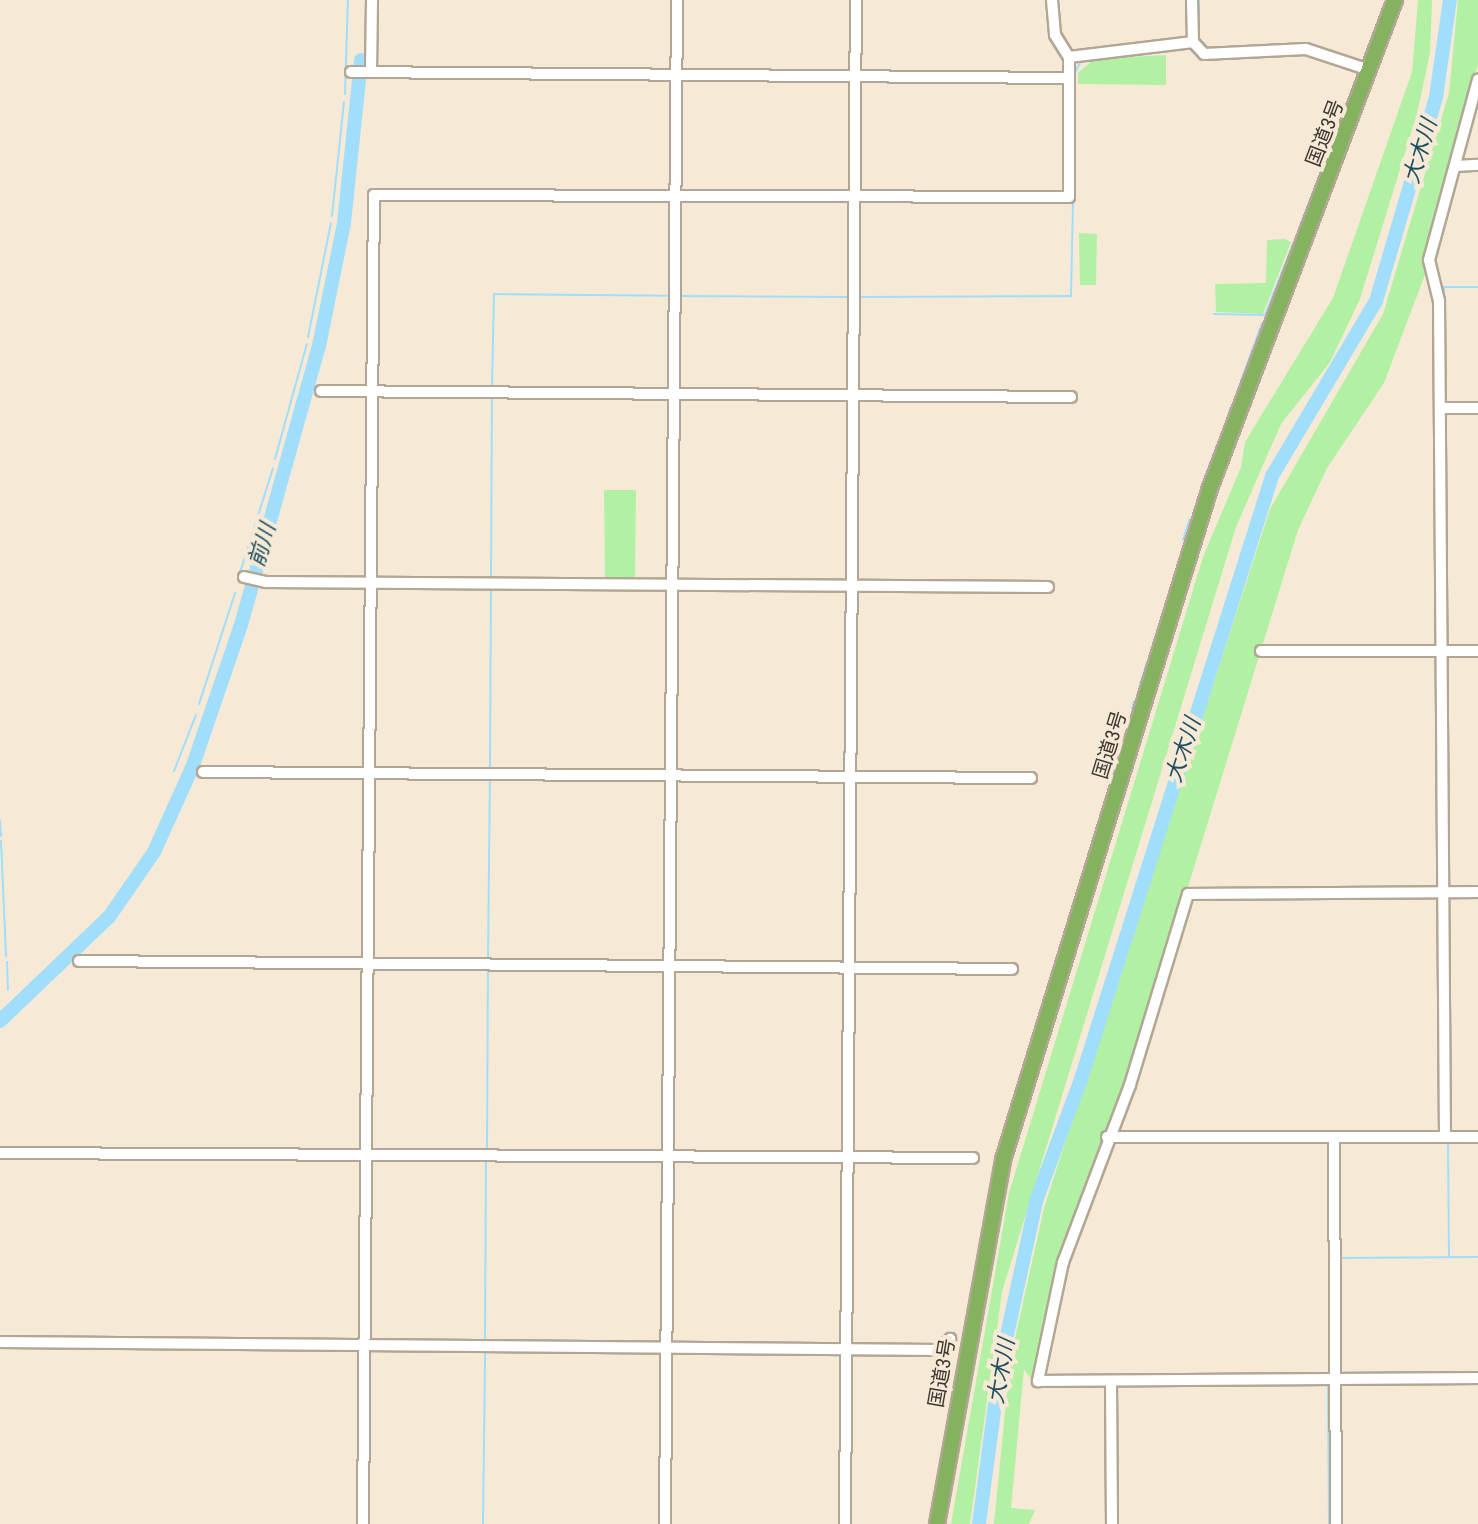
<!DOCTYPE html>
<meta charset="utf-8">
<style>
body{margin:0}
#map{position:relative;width:1478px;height:1524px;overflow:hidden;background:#f6ead7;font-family:"Roboto Condensed","Noto Sans JP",sans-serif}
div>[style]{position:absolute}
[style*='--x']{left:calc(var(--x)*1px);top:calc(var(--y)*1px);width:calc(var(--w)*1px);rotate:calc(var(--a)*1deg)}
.green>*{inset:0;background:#b2f1a3}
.stream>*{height:2px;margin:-1px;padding:0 1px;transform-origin:1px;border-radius:1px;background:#a1defb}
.river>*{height:14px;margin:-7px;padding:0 7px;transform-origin:7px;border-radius:7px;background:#a1defb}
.roads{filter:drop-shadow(2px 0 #b2a694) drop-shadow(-2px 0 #b2a694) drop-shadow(0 2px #b2a694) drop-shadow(0 -2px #b2a694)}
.minor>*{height:10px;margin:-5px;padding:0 5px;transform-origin:5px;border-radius:5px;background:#fff}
.highway>*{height:14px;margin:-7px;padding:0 7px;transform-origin:7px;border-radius:7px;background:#84b25e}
span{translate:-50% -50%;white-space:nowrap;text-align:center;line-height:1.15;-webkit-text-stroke:8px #f6ead7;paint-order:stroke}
.street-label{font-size:20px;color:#3a352e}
.water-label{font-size:22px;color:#1f4e62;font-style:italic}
</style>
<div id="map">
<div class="green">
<div style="clip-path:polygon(1418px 0,1432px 0,1430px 53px,1417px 114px,1360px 299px,1330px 362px,1281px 424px,1236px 527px,1002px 1292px,970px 1524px,951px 1524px,1009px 1193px,1203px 557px,1241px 467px,1245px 442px,1333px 298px,1412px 72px)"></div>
<div style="clip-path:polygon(1458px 0,1478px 0,1478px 64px,1426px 272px,1384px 383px,1327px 468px,1298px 530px,1134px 1062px,1059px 1264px,1034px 1384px,1024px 1369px,1011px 1508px,1035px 1510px,1029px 1524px,994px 1524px,1010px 1361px,1044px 1208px,1270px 509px,1383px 314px,1449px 93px)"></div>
<div style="clip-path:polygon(1166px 55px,1166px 85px,1078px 84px,1078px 73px,1094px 59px)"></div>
<div style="clip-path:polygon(1079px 233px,1097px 234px,1096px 285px,1080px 285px)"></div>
<div style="clip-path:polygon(1285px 239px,1291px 242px,1263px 314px,1216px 312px,1215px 284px,1266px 283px,1267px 240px)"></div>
<div style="clip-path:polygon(604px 490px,636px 490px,635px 581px,605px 581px)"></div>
</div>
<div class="stream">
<div style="--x:1199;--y:42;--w:42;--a:-90"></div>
<div style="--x:1146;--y:53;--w:48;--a:-7.1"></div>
<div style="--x:1073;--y:76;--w:17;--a:-62"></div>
<div style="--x:345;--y:94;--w:94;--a:-88.2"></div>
<div style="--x:1336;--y:135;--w:68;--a:-69.4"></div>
<div style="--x:332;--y:216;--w:115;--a:-84"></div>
<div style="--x:1299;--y:228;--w:82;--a:-68.5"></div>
<div style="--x:679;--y:296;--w:169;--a:0.3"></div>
<div style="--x:859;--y:297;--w:212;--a:-0.3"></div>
<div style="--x:1071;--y:296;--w:146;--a:-88.8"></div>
<div style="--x:1214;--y:314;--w:51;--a:1.1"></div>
<div style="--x:1265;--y:315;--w:76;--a:-68.5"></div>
<div style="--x:308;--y:337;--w:116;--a:-78.6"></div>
<div style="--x:1444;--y:360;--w:73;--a:-90"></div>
<div style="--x:1444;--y:287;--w:34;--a:0"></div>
<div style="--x:492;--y:388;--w:94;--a:-88.8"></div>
<div style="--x:494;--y:294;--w:178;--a:0.6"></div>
<div style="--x:1237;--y:392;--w:73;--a:-70.1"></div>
<div style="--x:1225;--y:425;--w:19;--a:-72"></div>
<div style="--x:275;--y:459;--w:119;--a:-74.5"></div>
<div style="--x:1196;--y:504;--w:46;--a:-70.8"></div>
<div style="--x:1183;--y:540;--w:22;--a:-72"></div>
<div style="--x:238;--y:579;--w:116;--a:-72.5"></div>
<div style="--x:491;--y:580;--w:185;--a:-89.7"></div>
<div style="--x:1151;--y:650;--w:57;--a:-72.5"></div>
<div style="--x:1139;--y:688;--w:27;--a:-73"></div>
<div style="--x:199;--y:704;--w:117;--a:-72"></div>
<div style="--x:1132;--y:709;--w:8;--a:-76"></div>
<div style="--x:490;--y:768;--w:181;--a:-89.7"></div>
<div style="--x:174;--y:771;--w:60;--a:-68.6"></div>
<div style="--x:0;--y:821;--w:15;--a:86"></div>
<div style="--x:1;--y:841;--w:115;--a:87.5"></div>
<div style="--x:488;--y:960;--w:181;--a:-89.4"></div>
<div style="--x:7;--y:962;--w:28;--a:88"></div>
<div style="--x:1448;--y:1144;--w:113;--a:89.5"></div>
<div style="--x:487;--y:1152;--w:185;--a:-89.7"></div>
<div style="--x:1339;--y:1258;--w:139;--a:-0.4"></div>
<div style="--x:485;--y:1340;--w:181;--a:-89.7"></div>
<div style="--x:1328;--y:1385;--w:139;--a:89.6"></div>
<div style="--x:483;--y:1524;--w:173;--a:-89.3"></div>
</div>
<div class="river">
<div style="--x:0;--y:1021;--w:151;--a:-43.7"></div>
<div style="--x:109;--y:917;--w:79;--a:-55.3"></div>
<div style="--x:154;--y:852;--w:92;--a:-65.7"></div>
<div style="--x:192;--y:768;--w:151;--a:-71.1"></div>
<div style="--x:241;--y:625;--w:290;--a:-74.4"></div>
<div style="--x:319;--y:346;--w:126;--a:-78.5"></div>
<div style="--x:344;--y:223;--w:164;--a:-84"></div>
<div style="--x:979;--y:1524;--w:158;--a:-82.4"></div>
<div style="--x:1000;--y:1367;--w:173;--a:-77.7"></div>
<div style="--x:1037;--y:1198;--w:127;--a:-69.7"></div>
<div style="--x:1081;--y:1079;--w:633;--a:-72.42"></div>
<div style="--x:1272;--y:476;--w:204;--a:-59.3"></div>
<div style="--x:1376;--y:301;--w:213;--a:-73.6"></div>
<div style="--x:1436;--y:97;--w:98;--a:-81.8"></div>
</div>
<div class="roads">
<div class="minor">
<div style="--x:1052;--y:0;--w:35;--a:85"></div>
<div style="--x:1055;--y:35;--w:26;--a:58"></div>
<div style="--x:1192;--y:0;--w:42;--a:88.6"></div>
<div style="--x:1193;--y:42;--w:16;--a:47"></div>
<div style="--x:1204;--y:54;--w:102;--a:-2.8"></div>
<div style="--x:1306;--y:49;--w:67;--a:18.2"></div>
<div style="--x:1069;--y:57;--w:125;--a:-6.9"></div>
<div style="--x:351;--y:72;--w:715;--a:0.48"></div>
<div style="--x:371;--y:72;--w:72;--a:-89.2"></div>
<div style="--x:1456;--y:166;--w:22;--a:-3"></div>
<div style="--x:321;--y:391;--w:750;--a:0.46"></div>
<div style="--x:1440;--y:408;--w:38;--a:0"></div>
<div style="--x:244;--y:577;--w:23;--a:13"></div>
<div style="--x:266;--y:582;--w:782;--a:0.37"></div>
<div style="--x:1261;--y:651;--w:217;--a:0"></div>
<div style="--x:203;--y:772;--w:828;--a:0.42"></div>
<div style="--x:1478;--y:892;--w:290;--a:179.6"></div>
<div style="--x:1188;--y:894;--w:200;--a:106.9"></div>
<div style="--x:1130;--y:1085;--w:189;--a:110.7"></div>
<div style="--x:1063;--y:1262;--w:122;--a:101.9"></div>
<div style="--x:1038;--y:1381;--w:440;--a:-0.4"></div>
<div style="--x:79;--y:961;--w:933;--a:0.49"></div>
<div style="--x:1107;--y:1137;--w:227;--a:0"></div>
<div style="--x:1445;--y:1137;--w:836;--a:-90.41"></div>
<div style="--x:1439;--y:301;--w:42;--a:-103.7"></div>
<div style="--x:1429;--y:260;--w:187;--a:-74.8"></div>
<div style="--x:0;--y:1153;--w:973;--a:0.29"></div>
<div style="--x:0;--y:1342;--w:939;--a:0.49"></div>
<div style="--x:939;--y:1350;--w:16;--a:-45"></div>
<div style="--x:1111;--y:1382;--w:142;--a:89.6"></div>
<div style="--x:363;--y:1524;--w:1329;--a:-89.53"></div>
<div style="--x:374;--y:195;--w:695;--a:0.16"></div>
<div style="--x:1069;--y:197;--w:140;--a:-90"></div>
<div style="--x:665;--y:1524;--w:1524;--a:-89.55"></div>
<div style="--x:845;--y:1524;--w:1524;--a:-89.59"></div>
<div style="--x:1336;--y:1524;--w:387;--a:-90.3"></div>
<div style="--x:1334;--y:1137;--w:144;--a:0"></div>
</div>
<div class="highway">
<div style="--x:937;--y:1524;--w:370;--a:-79.7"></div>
<div style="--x:1003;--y:1160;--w:703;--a:-72.88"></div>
<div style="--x:1210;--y:488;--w:522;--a:-69.24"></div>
</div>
</div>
<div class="street-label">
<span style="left:1325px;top:133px;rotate:-69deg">国道3号</span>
<span style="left:1110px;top:745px;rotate:-73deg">国道3号</span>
<span style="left:942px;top:1373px;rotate:-80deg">国道3号</span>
</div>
<div class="water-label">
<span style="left:1420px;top:151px;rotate:-73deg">大木川</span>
<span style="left:262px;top:545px;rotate:-73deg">前川</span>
<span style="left:1183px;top:750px;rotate:-72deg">大木川</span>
<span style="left:1001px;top:1371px;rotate:-80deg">大木川</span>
</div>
</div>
